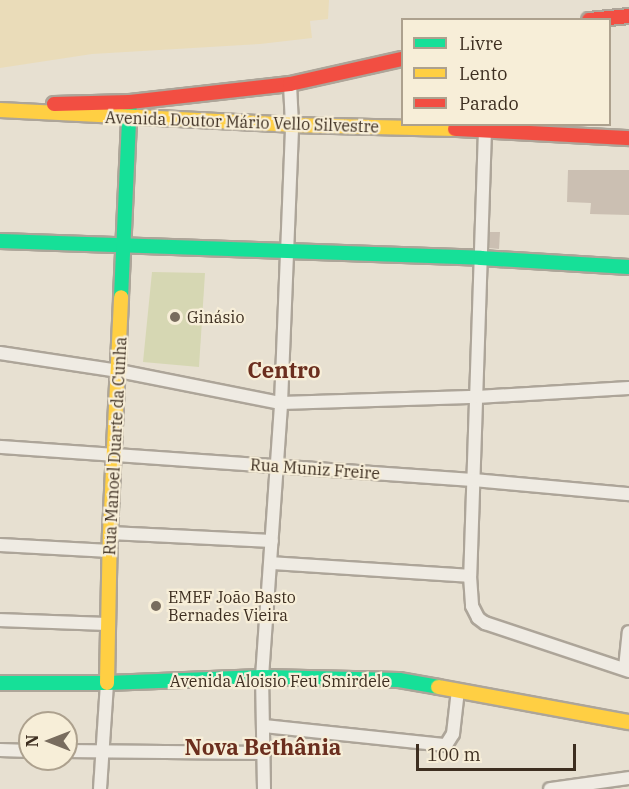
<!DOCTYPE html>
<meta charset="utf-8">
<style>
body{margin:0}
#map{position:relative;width:629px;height:789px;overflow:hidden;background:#e7e0d1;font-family:"IBM Plex Serif",serif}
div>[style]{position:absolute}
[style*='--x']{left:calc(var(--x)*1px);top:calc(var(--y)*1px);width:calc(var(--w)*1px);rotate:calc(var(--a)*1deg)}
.green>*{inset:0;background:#d6d7b3}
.sand>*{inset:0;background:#eadcb9}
.building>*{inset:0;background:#cbbfb2}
.roads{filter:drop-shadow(2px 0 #ada599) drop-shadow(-2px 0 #ada599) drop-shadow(0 2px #ada599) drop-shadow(0 -2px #ada599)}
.street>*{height:12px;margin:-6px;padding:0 6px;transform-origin:6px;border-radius:6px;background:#efebe3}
.fast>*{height:14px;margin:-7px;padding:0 7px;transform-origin:7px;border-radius:7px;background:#16e098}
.slow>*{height:14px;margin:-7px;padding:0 7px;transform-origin:7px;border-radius:7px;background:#ffcf43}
.jam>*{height:14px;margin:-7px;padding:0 7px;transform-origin:7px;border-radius:7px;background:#f24e42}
.dots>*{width:16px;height:16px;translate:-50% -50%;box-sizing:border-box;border:3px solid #f7eed8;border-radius:50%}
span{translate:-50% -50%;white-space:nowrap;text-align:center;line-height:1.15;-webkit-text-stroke:4.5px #f7eed8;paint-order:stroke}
.street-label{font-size:16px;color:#3d2e20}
.poi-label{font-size:16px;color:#3d2e20}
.left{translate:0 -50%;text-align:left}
.district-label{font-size:22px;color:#6b2e1e;font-weight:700}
.legend{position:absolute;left:401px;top:18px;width:210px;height:108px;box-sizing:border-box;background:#f7eed8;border:2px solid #ada18e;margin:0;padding:8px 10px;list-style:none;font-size:18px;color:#3d2e20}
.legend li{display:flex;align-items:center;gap:12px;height:30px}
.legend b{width:30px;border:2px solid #ada18e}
.north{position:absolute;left:18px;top:711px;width:60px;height:60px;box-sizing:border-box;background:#f7eed8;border:2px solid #ada18e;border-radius:50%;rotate:270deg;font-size:16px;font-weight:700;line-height:24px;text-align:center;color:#3d2e20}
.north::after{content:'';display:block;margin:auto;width:21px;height:27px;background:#786c5e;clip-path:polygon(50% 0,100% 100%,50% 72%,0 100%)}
.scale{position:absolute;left:416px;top:744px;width:160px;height:27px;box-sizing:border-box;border:3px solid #3d2e20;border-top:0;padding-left:8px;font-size:18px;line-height:21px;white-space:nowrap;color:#3d2e20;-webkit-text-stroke:4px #f7eed8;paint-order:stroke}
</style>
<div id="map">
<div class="green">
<div style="clip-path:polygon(152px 272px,205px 273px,199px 367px,143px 362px)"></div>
</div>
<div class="sand">
<div style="clip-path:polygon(0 0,329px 0,328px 19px,310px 21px,312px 38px,260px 44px,92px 54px,0 68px)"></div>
</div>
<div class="building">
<div style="clip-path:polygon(568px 170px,629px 170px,629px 215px,590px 214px,591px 203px,567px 202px)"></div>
<div style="clip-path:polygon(490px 232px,500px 232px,499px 249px,489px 248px)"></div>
</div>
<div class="roads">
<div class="street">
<div style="--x:485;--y:130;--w:446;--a:91.9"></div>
<div style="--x:470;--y:576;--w:30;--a:86"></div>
<div style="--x:472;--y:606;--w:13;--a:63"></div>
<div style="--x:478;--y:618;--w:9;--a:36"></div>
<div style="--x:485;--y:623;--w:152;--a:18.4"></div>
<div style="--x:0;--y:353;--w:120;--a:8.6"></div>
<div style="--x:119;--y:371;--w:165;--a:11.2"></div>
<div style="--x:281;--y:403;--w:196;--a:-1.8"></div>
<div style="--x:477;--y:397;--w:152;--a:-3.4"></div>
<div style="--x:0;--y:447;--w:475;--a:4"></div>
<div style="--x:474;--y:480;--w:156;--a:5.2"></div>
<div style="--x:110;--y:533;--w:162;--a:2.8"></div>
<div style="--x:0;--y:545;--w:110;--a:3.1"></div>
<div style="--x:271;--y:563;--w:199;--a:3.7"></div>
<div style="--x:0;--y:620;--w:108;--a:2.1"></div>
<div style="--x:625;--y:668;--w:36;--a:-84"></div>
<div style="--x:264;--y:726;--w:183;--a:6"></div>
<div style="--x:446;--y:745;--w:13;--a:-58"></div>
<div style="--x:453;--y:734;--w:44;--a:-83.5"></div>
<div style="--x:0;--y:750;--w:30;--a:2"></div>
<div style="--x:66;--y:751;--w:198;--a:0.6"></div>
<div style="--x:100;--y:789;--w:106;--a:-86.2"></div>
<div style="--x:264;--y:789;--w:112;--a:-91"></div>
<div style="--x:262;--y:677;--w:275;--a:-86"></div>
<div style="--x:281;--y:403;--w:278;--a:-87.7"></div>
<div style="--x:292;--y:125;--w:41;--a:-92.8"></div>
<div style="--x:550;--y:789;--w:80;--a:-7.9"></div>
</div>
<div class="fast">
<div style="--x:0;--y:241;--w:481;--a:2"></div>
<div style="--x:481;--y:258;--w:148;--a:3.5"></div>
<div style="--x:121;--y:297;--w:195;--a:-87.4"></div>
<div style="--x:0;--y:683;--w:107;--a:0"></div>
<div style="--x:107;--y:683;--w:155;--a:-2.2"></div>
<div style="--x:262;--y:677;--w:137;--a:1.3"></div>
<div style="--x:399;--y:680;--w:40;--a:10"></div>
</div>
<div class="slow">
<div style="--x:0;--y:110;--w:292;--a:2.9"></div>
<div style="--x:292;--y:125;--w:163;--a:1.4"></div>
<div style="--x:107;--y:683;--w:150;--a:-88.9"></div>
<div style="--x:110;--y:533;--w:236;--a:-87.3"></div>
<div style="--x:438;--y:687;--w:194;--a:10.4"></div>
</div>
<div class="jam">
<div style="--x:589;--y:20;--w:40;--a:-5.7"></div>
<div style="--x:54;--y:104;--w:76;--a:-1.5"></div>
<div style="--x:130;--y:102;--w:161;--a:-6.4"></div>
<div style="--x:290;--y:84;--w:115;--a:-12.6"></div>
<div style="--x:455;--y:129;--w:174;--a:3"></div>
</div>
</div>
<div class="dots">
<div style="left:175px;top:317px;background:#786c5e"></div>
<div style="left:156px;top:606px;background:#786c5e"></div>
</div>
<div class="street-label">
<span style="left:242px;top:122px;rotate:2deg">Avenida Doutor Mário Vello Silvestre</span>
<span style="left:115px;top:446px;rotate:-87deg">Rua Manoel Duarte da Cunha</span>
<span style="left:315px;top:469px;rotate:4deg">Rua Muniz Freire</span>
<span style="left:280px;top:681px">Avenida Aloisio Feu Smirdele</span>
</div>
<div class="poi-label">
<span class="left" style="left:187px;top:317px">Ginásio</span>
<span class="left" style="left:168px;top:606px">EMEF João Basto<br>Bernades Vieira</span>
</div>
<div class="district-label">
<span style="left:284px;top:370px">Centro</span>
<span style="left:263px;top:747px">Nova Bethânia</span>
</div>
<ul class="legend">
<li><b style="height:8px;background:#16e098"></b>Livre</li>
<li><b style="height:8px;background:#ffcf43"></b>Lento</li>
<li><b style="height:8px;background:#f24e42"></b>Parado</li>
</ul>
<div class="north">N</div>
<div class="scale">100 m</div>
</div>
